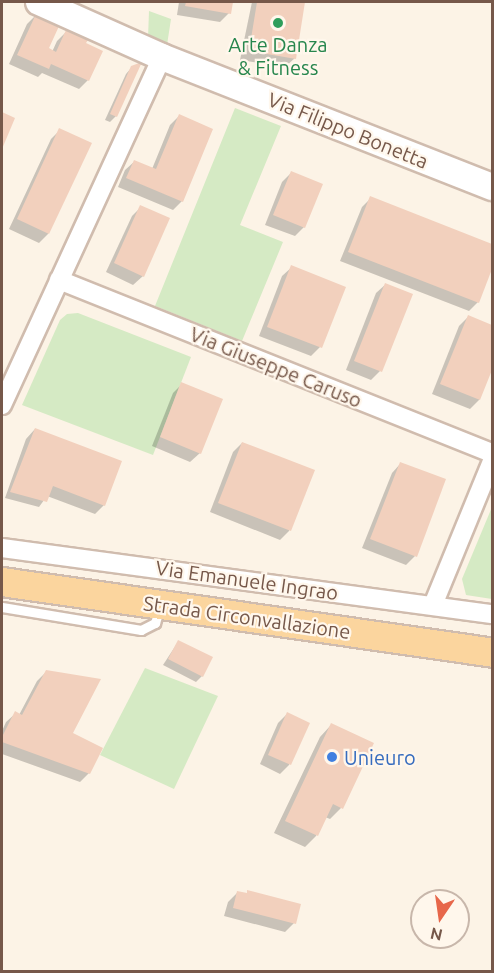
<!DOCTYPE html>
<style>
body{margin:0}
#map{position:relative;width:494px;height:973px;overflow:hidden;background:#fcf3e6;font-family:Ubuntu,sans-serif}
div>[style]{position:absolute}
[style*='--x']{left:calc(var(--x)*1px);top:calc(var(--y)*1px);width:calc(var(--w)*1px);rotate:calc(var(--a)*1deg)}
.green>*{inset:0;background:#d5eac4}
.shadow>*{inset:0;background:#0003}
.building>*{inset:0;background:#f2d0bd}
.roads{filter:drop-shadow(2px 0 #d0bcae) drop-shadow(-2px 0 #d0bcae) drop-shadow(0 2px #d0bcae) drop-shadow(0 -2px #d0bcae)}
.lane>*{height:9px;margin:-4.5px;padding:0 4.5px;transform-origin:4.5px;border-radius:4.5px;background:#fff}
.street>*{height:18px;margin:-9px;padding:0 9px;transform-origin:9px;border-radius:9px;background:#fff}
.secondary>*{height:26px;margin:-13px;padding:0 13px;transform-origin:13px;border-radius:13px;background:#fff}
.primary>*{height:28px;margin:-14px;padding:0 14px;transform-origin:14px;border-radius:14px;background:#fbd59e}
.dots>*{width:16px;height:16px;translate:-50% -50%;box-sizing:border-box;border:3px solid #fff7ec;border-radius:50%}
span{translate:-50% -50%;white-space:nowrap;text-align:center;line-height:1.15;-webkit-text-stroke:4.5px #fff7ec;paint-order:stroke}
.leisure-label{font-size:20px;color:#27864d}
.street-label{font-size:20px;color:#76584a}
.shop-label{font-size:20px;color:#366cbe}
.left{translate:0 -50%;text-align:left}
.frame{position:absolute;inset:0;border:3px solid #76584a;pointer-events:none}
.north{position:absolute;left:410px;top:889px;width:60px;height:60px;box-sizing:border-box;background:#fff7ec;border:2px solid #c8b7ab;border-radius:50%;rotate:193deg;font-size:16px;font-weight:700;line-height:24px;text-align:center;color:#76584a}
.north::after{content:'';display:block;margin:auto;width:21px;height:27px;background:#e7674a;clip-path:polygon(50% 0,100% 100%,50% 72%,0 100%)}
</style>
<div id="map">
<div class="green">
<div style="clip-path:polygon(149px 11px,171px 19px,167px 45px,148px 38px)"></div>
<div style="clip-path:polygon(235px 108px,281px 126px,240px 225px,283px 242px,242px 341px,155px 306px)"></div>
<div style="clip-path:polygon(78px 313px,191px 357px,153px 455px,22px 405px,60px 320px,67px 314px)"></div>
<div style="clip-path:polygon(492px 507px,492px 599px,466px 595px,462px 579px)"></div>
<div style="clip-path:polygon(145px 668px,218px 696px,174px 789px,100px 755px)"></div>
</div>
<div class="shadow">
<div style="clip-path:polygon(179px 2px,231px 2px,229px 13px,220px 22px,177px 15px)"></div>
<div style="clip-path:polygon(252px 2px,304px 2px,295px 58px,285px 67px,240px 60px)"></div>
<div style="clip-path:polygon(36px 15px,47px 49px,52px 52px,57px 41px,66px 32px,88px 80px,79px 89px,42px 73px,38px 77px,9px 64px,27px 24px)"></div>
<div style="clip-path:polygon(132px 67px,116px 116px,110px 122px,105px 120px,126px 74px)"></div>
<div style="clip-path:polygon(179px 116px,182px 201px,173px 210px,118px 187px,125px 170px,135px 161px,152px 169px,170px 125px)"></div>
<div style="clip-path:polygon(60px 130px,48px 234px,39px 243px,9px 229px,51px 139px)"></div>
<div style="clip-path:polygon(291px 173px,304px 227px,295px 236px,265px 225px,282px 182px)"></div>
<div style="clip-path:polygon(371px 198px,492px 245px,492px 264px,478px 302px,469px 311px,340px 261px,362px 207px)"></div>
<div style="clip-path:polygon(141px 207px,143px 276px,133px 285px,106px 272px,132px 216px)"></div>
<div style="clip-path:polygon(292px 267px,320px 347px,311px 356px,259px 336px,282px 276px)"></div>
<div style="clip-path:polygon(386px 284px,380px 371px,371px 380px,346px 370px,376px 293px)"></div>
<div style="clip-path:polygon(468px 317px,492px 326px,492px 366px,479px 400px,470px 409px,432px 394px,459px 326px)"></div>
<div style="clip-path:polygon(182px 384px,200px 453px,190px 462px,152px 446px,173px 393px)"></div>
<div style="clip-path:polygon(35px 429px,104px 505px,95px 514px,47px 496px,39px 507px,5px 498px,26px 439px)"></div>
<div style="clip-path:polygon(242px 443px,313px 471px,289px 531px,280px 540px,210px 512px,233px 452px)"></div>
<div style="clip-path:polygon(401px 463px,415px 556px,406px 565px,362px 548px,392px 473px)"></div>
<div style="clip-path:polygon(178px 642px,202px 676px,196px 682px,163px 665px)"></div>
<div style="clip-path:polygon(46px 672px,89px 773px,80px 782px,2px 754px,2px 731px,6px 722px,16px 713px,19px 715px,37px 681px)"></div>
<div style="clip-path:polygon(287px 714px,308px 724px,289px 765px,280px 774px,260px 764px,278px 723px)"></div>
<div style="clip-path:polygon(331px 725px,341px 808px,330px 819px,325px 817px,316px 836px,305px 847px,274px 833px,320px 737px)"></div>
<div style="clip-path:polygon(248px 892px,294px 923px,285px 932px,224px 916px,228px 902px,237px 893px,245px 895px)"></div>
</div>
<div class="building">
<div style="clip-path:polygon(186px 2px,233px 2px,231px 14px,185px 6px)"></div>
<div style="clip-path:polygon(257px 2px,305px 2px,296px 59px,249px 51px)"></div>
<div style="clip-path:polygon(36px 14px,60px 24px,49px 48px,56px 52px,66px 30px,88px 40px,86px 43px,103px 51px,89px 81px,51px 64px,49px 69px,17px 55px)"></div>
<div style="clip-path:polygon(142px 62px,117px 117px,110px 114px,131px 66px)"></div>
<div style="clip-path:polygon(2px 112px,15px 118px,2px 149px)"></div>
<div style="clip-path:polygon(179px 114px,213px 129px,183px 202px,126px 178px,134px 160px,156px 169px)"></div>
<div style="clip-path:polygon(59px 128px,92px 143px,49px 234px,17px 219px)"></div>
<div style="clip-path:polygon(291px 171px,323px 184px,305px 228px,273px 215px)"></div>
<div style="clip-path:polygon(370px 196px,492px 244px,492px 269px,479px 303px,348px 252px)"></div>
<div style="clip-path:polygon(140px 205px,170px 218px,144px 277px,114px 263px)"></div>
<div style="clip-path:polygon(291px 265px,346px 287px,322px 348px,267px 327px)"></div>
<div style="clip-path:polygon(385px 283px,413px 294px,382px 372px,354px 361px)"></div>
<div style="clip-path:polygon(468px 315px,492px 325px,492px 370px,480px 400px,440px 384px)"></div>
<div style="clip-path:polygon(181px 382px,223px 399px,201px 454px,160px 437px)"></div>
<div style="clip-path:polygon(35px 428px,122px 461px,105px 506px,53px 486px,47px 502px,10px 492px)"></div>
<div style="clip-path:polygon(242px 442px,315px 470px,291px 531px,218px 503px)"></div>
<div style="clip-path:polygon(400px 462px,446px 479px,417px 557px,370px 539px)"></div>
<div style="clip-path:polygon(178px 640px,213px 657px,203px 677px,168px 659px)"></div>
<div style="clip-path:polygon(46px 670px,101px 679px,73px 733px,103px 748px,90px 774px,2px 742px,2px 737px,15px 711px,22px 715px)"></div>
<div style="clip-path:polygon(287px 712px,310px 723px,291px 765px,268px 755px)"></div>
<div style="clip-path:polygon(331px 723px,374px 743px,343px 809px,333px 804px,318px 836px,285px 821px)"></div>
<div style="clip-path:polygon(247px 890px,301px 904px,296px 924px,233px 908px,237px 891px,247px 893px)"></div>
</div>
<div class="roads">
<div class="lane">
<div style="--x:2;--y:607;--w:141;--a:9.4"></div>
<div style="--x:141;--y:630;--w:16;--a:-27"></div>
<div style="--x:155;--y:623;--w:17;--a:-73"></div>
</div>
<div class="street">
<div style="--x:59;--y:280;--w:466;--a:21.8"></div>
<div style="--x:2;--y:405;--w:383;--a:-65.3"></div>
<div style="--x:2;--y:548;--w:494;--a:7.7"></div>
<div style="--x:433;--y:605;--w:156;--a:-67.7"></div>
</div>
<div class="secondary">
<div style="--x:39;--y:2;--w:135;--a:24.1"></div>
<div style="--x:162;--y:57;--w:355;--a:21.5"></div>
</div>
<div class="primary">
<div style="--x:2;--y:582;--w:495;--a:8.2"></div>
</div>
</div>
<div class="dots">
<div style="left:278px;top:23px;background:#2e9e5b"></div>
<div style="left:332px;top:757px;background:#3f7fe0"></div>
</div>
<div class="leisure-label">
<span style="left:278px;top:56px">Arte Danza<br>&amp; Fitness</span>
</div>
<div class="street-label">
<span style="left:348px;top:130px;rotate:22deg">Via Filippo Bonetta</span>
<span style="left:276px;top:367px;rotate:22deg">Via Giuseppe Caruso</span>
<span style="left:247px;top:580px;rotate:8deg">Via Emanuele Ingrao</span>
<span style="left:247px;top:617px;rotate:8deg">Strada Circonvallazione</span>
</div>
<div class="shop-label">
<span class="left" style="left:344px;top:757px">Unieuro</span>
</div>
<div class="frame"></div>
<div class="north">N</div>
</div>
